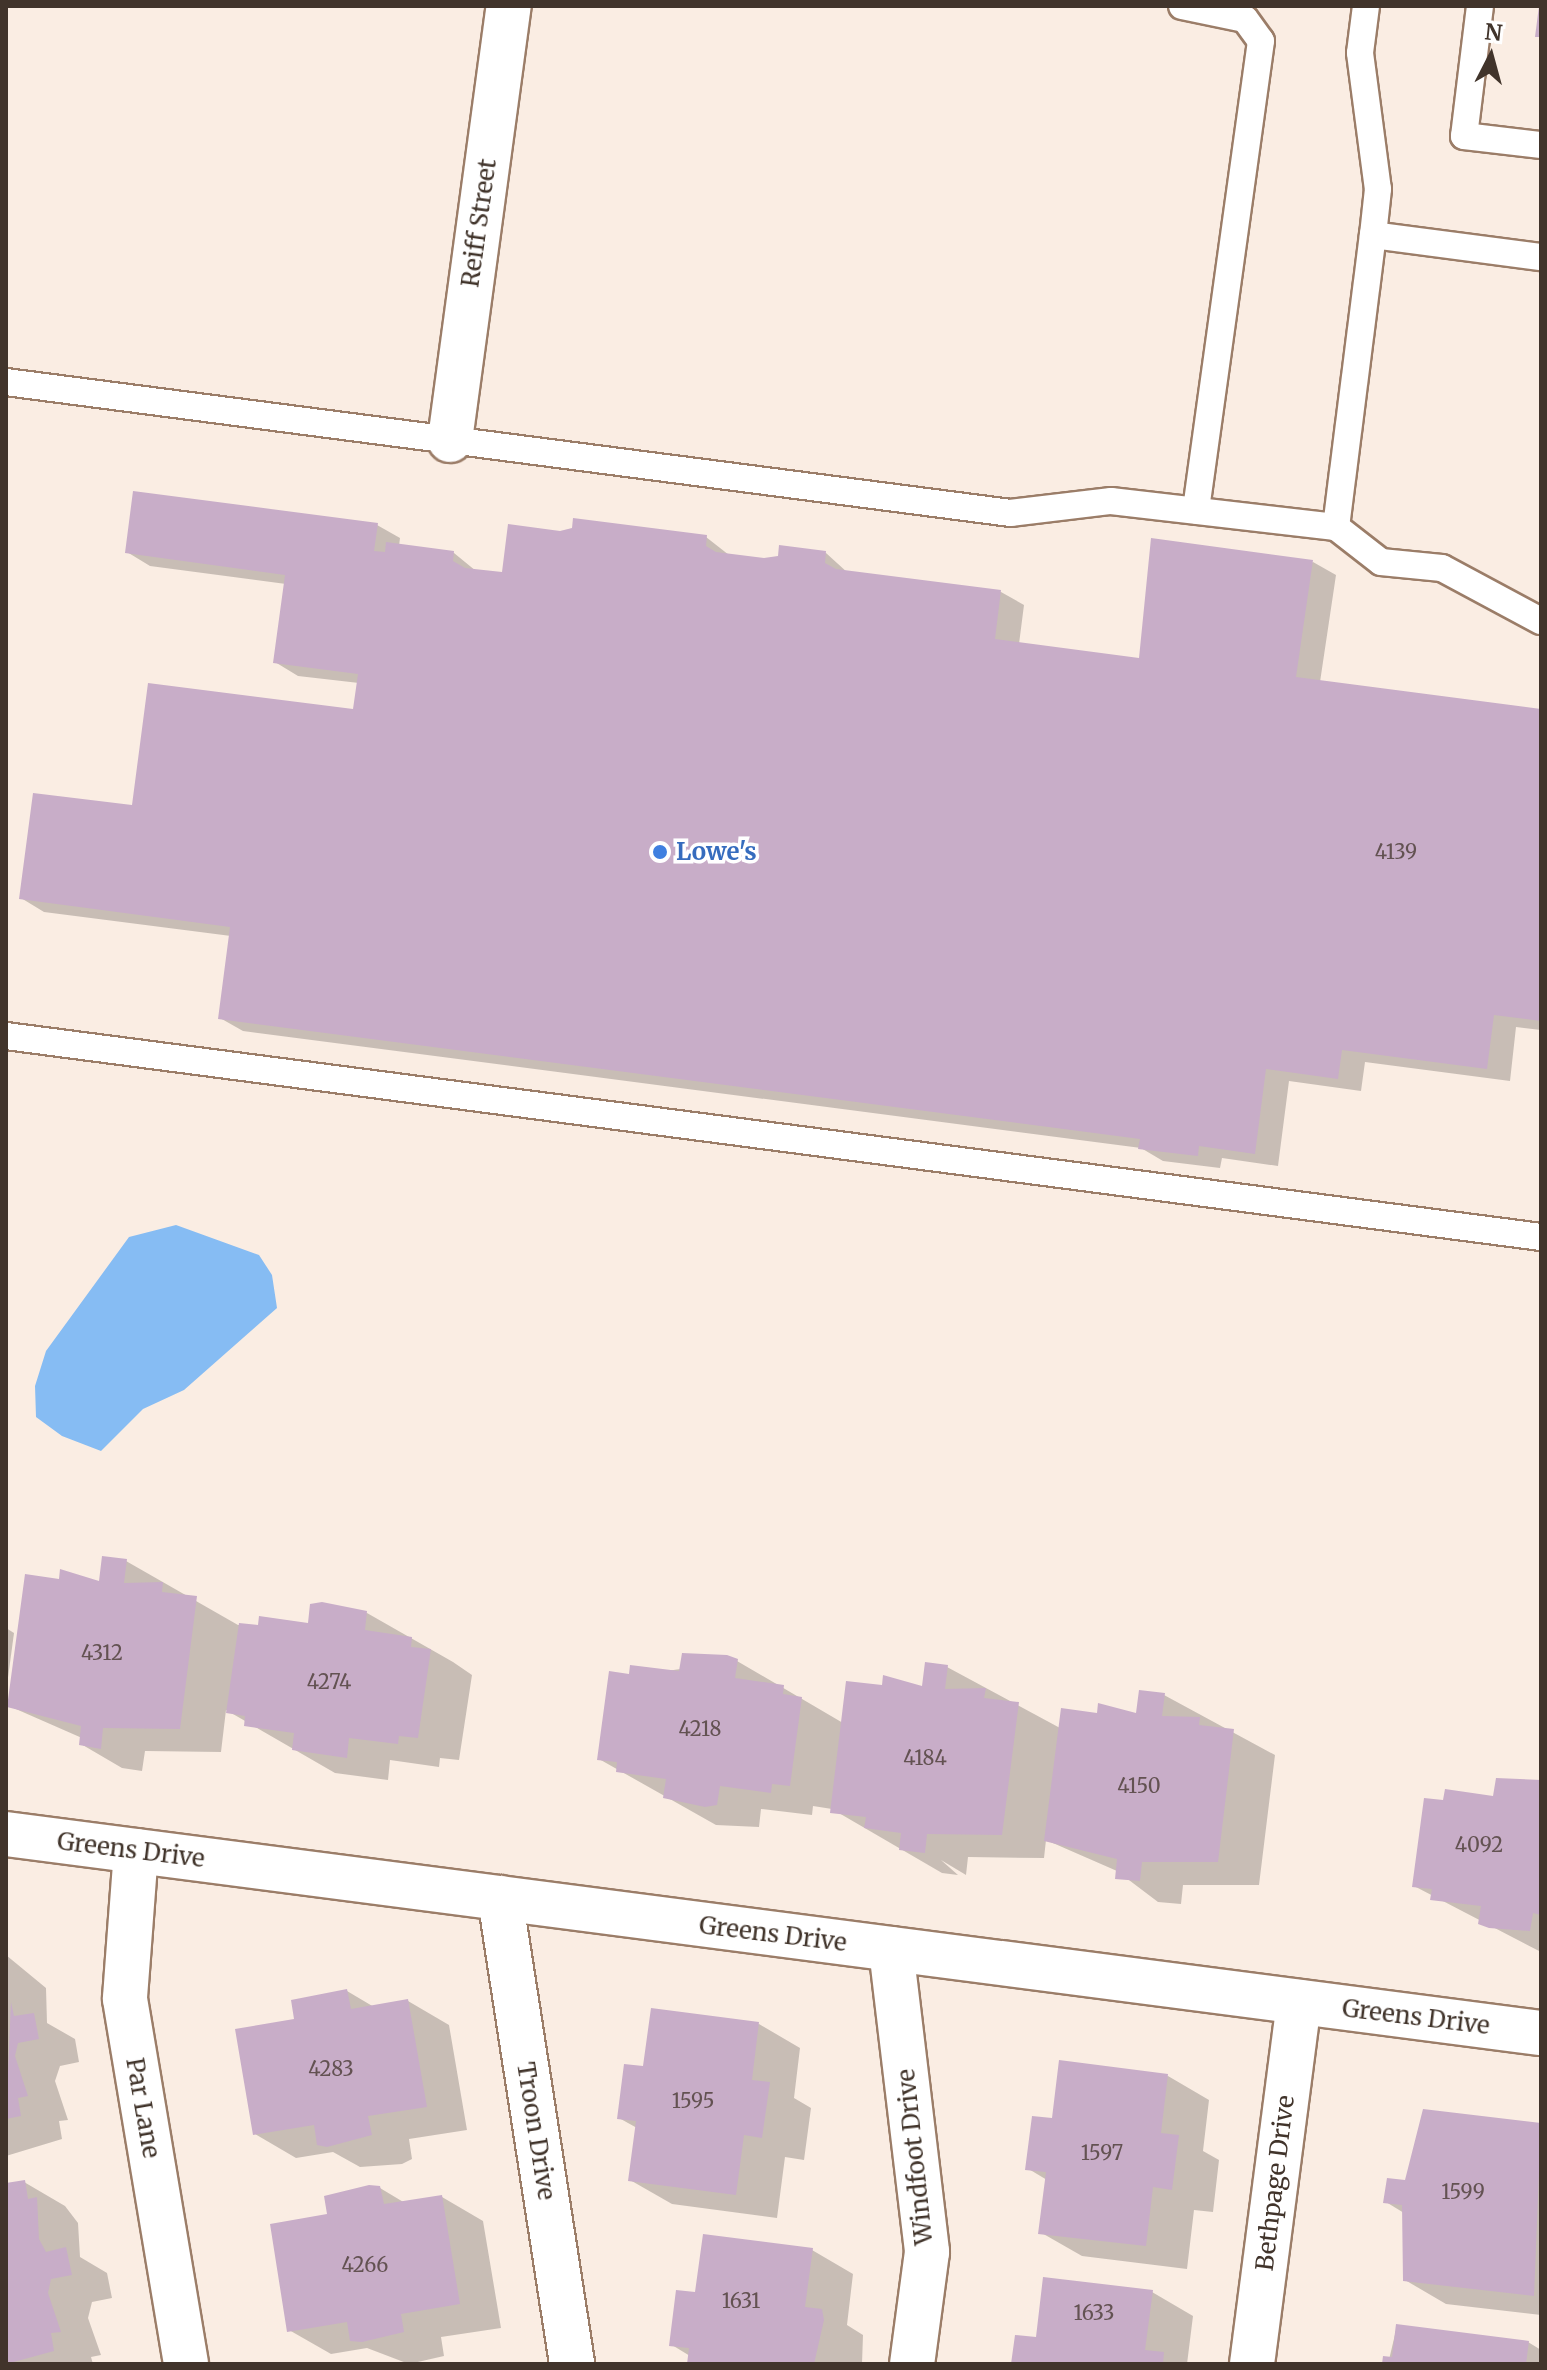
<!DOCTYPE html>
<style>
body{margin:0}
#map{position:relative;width:1547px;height:2370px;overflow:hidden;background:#faede3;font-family:Merriweather,serif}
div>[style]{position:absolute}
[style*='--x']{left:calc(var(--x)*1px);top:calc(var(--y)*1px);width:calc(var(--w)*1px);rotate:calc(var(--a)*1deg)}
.water>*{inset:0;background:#86bcf3}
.shadow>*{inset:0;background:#0003}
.building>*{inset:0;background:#c8adc8}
.roads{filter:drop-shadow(2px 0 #9b7d68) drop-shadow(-2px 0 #9b7d68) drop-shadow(0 2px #9b7d68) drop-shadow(0 -2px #9b7d68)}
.service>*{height:26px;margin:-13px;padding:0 13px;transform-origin:13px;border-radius:13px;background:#fff}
.minor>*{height:44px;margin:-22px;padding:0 22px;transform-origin:22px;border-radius:22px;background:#fff}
.dots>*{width:22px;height:22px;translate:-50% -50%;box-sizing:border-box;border:4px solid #fff;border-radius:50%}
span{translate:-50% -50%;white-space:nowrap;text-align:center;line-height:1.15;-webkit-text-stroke:7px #fff;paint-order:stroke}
.number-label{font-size:20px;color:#635252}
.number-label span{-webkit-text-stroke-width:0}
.street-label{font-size:24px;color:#41342b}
.shop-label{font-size:24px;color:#366cbe;font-weight:700}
.left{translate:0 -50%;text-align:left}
.frame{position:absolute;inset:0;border:8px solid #41342b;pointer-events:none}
.north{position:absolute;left:1451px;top:16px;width:80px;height:80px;-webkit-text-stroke:6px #fff;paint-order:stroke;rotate:6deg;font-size:22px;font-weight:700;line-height:32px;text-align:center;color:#41342b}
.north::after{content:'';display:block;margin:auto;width:28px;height:36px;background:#41342b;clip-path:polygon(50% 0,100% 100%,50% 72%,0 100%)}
</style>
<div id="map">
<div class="water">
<div style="clip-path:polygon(176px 1225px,259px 1255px,272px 1275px,277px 1308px,184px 1390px,143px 1409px,101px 1451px,62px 1436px,36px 1417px,35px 1386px,46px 1351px,129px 1237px)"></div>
</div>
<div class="shadow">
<div style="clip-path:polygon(377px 525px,400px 538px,399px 546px,454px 553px,476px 571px,504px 574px,560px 533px,706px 537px,729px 555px,764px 560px,826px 553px,848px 573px,1001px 592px,1024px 605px,1019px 644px,1141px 660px,1313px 562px,1336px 575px,1320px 682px,1541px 711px,1541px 1030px,1516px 1027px,1510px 1081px,1365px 1062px,1361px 1091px,1289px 1081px,1278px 1166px,1222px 1158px,1220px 1168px,1163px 1161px,1141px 1148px,243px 1031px,220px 1018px,231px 936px,44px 912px,21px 898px,133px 808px,355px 711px,359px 683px,298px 676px,275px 662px,286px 584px,150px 566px,127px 552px)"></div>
<div style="clip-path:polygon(126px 1561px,238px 1625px,309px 1625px,367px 1613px,453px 1662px,472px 1675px,459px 1760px,440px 1758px,439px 1767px,390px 1760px,388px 1780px,335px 1773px,226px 1710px,221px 1752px,145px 1751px,142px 1771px,122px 1768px,81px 1744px,82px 1738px,9px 1706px,100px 1583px)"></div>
<div style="clip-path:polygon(6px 1628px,14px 1633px,7px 1685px,6px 1685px)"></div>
<div style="clip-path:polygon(737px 1661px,843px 1723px,924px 1688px,947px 1667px,1060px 1728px,1099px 1715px,1138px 1715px,1164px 1695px,1275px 1755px,1259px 1885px,1183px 1885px,1181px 1904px,1158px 1902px,1117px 1871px,1046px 1840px,1044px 1858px,968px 1857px,966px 1875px,941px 1860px,958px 1875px,942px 1873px,832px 1809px,813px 1806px,812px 1815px,761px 1809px,759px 1827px,716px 1825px,599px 1759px,631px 1676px)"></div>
<div style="clip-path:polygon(1541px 1782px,1541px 1952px,1414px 1886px,1445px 1803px,1495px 1799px)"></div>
<div style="clip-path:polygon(6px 1955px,46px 1988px,47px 2023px,75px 2039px,79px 2062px,60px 2066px,55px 2081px,68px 2120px,59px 2121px,62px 2139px,6px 2156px)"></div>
<div style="clip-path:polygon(347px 1991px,374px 2007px,408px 2001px,449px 2025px,467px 2130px,409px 2139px,412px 2159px,402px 2164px,360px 2167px,333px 2152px,296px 2158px,255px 2134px,296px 2020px,293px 2001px)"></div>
<div style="clip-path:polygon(759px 2024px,800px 2048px,794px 2098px,811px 2108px,804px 2160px,785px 2157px,777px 2218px,672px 2204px,630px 2180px,637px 2128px,619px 2118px,645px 2068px)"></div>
<div style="clip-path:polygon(1168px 2076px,1209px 2100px,1203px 2151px,1219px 2160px,1213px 2212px,1194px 2210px,1187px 2269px,1082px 2256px,1040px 2232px,1047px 2180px,1027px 2168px,1053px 2121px)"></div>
<div style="clip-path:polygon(1425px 2111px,1541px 2125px,1541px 2315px,1446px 2304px,1405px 2280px,1404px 2213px,1386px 2202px,1407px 2182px)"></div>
<div style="clip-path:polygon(24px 2182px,65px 2206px,78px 2223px,80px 2257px,107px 2273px,112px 2298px,92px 2302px,88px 2318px,101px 2355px,91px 2357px,93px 2364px,6px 2364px,6px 2185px)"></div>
<div style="clip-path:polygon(380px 2188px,405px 2203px,442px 2197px,483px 2221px,501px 2328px,441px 2337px,444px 2356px,409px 2364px,367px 2348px,331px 2354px,289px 2330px,330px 2216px)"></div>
<div style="clip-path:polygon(812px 2250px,853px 2274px,847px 2325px,863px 2335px,862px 2364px,689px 2364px,690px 2356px,672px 2345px,696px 2295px)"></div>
<div style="clip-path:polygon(1152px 2292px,1193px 2316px,1187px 2364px,1013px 2364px)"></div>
<div style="clip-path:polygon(1397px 2326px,1528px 2342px,1541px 2350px,1541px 2364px,1388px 2364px)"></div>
</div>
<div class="building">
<div style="clip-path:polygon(1539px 6px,1541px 6px,1541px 37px,1535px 37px)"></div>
<div style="clip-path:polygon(133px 491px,378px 523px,374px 551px,385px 552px,386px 542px,454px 551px,453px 561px,465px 568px,502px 572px,508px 524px,560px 531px,572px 528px,573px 518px,707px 535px,706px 546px,716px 552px,764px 558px,778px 556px,779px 545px,826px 551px,825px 563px,836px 569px,1001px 590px,995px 639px,1139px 658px,1151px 538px,1313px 560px,1296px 677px,1541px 709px,1541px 1021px,1494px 1015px,1487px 1069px,1342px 1050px,1338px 1079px,1266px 1069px,1255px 1154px,1199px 1146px,1198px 1156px,1138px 1149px,1140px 1139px,218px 1019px,230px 927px,19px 899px,33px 793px,132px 805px,148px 683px,353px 709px,358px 674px,273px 663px,285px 575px,125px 553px)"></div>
<div style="clip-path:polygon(102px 1556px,127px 1559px,124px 1583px,163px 1582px,162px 1592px,197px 1596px,180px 1729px,103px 1728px,101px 1749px,79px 1745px,81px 1726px,7px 1707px,25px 1574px,59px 1579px,60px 1569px,99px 1581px)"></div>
<div style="clip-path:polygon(322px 1602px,367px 1611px,365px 1630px,412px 1637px,411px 1647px,431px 1649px,418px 1738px,399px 1736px,398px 1744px,349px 1738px,347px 1758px,292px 1750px,294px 1733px,244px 1726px,245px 1716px,226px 1713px,239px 1623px,258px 1625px,259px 1616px,308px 1623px,310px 1604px)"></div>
<div style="clip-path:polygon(682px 1653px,727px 1655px,738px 1659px,735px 1678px,784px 1685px,783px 1694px,802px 1697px,790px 1786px,772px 1784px,771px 1793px,720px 1786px,717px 1805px,705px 1807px,663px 1798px,666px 1779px,616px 1772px,617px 1762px,597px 1760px,609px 1671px,629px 1674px,630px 1665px,679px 1671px)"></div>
<div style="clip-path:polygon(925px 1662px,948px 1665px,945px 1689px,986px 1688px,984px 1698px,1019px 1702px,1002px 1835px,927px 1834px,925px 1853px,899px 1850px,901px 1833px,864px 1828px,866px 1817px,830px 1813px,846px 1681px,882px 1685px,883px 1675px,922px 1686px)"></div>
<div style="clip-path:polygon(1139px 1690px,1165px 1693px,1162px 1716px,1200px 1717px,1199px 1725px,1234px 1729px,1218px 1862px,1142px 1862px,1140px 1881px,1115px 1879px,1117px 1859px,1044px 1841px,1061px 1708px,1097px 1713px,1098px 1703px,1136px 1713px)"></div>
<div style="clip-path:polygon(1496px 1778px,1541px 1780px,1541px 1915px,1533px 1913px,1530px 1931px,1489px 1928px,1478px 1924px,1481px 1906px,1430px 1900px,1432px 1889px,1412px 1887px,1424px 1798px,1443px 1800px,1445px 1789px,1493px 1796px)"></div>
<div style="clip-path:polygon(347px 1989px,351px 2009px,408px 1999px,427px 2107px,368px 2116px,372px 2135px,327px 2147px,317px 2145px,314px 2125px,253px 2135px,235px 2029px,294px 2019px,291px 2000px)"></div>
<div style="clip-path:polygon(11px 2002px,14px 2016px,34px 2013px,39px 2039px,18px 2043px,15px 2056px,28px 2096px,18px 2098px,21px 2116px,6px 2119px)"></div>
<div style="clip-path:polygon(651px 2008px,759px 2022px,752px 2080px,770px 2082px,762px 2138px,744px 2135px,736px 2195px,628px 2181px,636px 2121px,617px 2119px,624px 2064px,643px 2066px)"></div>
<div style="clip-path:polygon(1059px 2060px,1168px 2074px,1161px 2133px,1179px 2135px,1172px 2190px,1153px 2187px,1146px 2246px,1038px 2234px,1046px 2172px,1025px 2170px,1032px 2116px,1052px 2118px)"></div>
<div style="clip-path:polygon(1423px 2109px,1541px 2123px,1534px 2296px,1403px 2281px,1402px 2205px,1383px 2203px,1387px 2178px,1405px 2180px)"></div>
<div style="clip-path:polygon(25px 2180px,28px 2199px,37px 2197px,39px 2239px,46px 2252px,66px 2247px,72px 2275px,51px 2279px,48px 2293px,61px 2332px,51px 2333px,54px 2351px,6px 2364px,6px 2183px)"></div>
<div style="clip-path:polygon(369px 2185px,380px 2186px,384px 2204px,442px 2195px,460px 2304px,401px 2314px,404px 2332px,362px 2342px,350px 2341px,347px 2322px,287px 2332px,270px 2224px,327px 2214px,324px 2196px)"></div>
<div style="clip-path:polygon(703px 2234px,813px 2248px,805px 2307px,822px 2309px,824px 2320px,814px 2364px,687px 2364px,689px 2348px,669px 2346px,676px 2290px,695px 2292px)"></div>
<div style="clip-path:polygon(1043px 2277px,1153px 2290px,1145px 2350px,1164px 2352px,1163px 2364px,1011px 2364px,1015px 2335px,1036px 2337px)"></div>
<div style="clip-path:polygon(1396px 2324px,1529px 2341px,1526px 2364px,1382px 2364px,1383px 2356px,1392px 2357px)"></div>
</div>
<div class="roads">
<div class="service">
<div style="--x:1182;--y:6;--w:64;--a:11.7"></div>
<div style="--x:1245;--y:19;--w:27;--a:54"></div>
<div style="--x:1261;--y:41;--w:474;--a:97.9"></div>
<div style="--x:1366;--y:6;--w:47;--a:97.3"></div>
<div style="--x:1360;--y:53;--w:137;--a:82.5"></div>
<div style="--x:1378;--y:189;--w:46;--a:96.2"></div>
<div style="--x:1373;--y:235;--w:169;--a:7.5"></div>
<div style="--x:1480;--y:6;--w:131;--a:97"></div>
<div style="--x:1464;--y:136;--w:78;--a:6.7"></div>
<div style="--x:6;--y:382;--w:1013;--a:7.43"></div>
<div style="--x:1010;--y:513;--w:102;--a:-6.8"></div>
<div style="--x:1111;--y:501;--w:226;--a:6.6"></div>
<div style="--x:1336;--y:527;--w:57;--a:37.9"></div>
<div style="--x:1381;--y:562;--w:61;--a:5.6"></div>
<div style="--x:1442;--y:568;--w:112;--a:28.2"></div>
<div style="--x:1336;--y:527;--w:294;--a:-82.8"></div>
<div style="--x:6;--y:1036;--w:1548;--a:7.46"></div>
</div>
<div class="minor">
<div style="--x:450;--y:440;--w:438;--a:-82.3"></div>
<div style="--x:6;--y:1834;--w:1548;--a:7.39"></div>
<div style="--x:136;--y:1851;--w:148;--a:94.3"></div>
<div style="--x:125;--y:1999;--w:370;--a:80.5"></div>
<div style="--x:500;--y:1898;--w:472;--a:81.2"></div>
<div style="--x:891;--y:1949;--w:305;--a:83.2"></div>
<div style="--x:927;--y:2252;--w:113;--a:97.6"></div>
<div style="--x:1252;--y:2364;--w:365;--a:-82.6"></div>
</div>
</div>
<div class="dots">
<div style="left:660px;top:852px;background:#3f7fe0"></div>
</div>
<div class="number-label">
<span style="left:1396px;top:851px">4139</span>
<span style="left:102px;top:1652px">4312</span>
<span style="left:329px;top:1681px">4274</span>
<span style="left:700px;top:1728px">4218</span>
<span style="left:925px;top:1757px">4184</span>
<span style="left:1139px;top:1785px">4150</span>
<span style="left:1479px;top:1844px">4092</span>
<span style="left:331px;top:2068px">4283</span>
<span style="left:693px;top:2100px">1595</span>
<span style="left:1102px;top:2152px">1597</span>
<span style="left:1463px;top:2191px">1599</span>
<span style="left:365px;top:2264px">4266</span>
<span style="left:741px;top:2300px">1631</span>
<span style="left:1094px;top:2312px">1633</span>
</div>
<div class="street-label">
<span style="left:479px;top:223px;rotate:-82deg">Reiff Street</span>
<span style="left:131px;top:1850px;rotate:7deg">Greens Drive</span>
<span style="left:773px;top:1934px;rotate:7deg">Greens Drive</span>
<span style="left:1416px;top:2017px;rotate:7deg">Greens Drive</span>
<span style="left:143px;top:2108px;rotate:80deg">Par Lane</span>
<span style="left:536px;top:2131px;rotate:81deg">Troon Drive</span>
<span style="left:915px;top:2157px;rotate:-96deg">Windfoot Drive</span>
<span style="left:1275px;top:2183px;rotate:-83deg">Bethpage Drive</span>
</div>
<div class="shop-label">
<span class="left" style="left:676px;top:852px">Lowe's</span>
</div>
<div class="frame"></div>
<div class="north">N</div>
</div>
